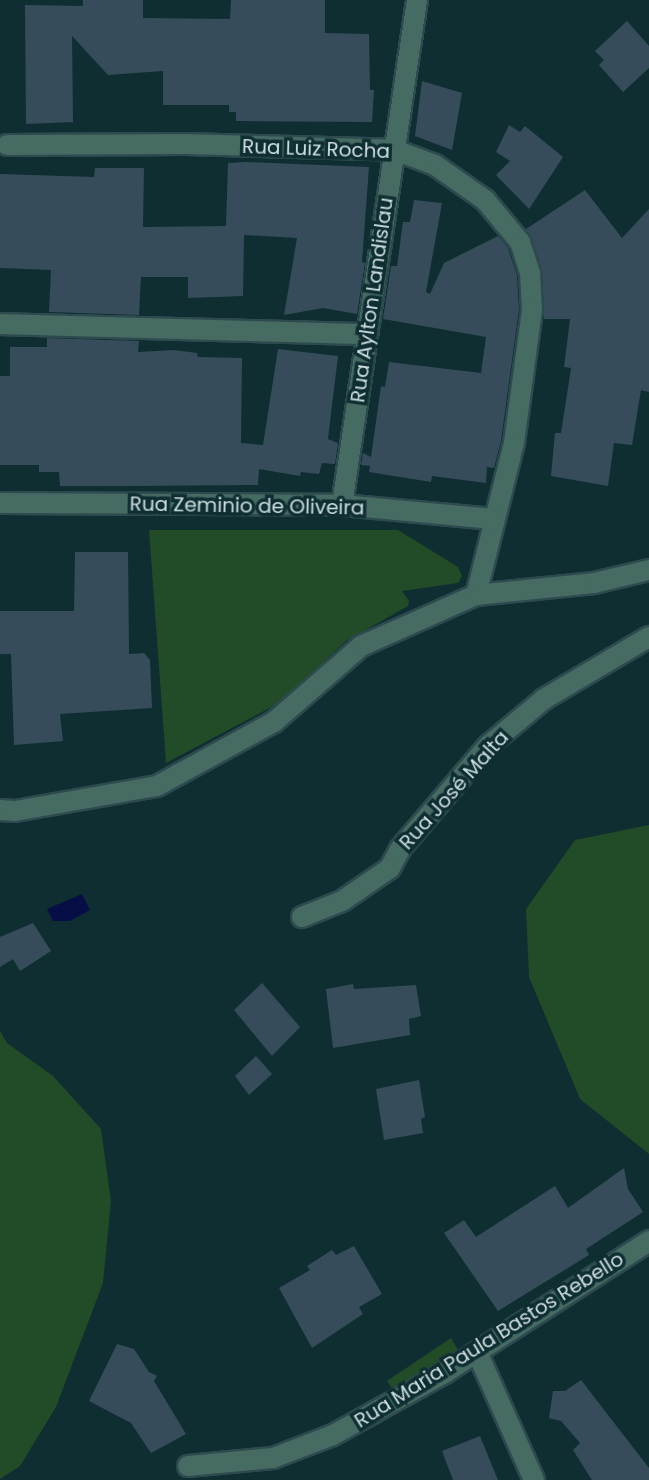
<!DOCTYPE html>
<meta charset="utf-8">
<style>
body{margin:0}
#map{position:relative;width:649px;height:1480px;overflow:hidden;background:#0e2e32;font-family:Poppins,sans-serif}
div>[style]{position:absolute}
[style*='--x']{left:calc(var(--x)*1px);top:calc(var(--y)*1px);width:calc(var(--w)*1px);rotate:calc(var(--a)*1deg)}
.green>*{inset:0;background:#224b27}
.water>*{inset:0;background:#060e45}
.building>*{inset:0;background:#364c5b}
.roads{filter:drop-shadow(2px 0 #2d4a4e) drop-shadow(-2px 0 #2d4a4e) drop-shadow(0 2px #2d4a4e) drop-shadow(0 -2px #2d4a4e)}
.minor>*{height:20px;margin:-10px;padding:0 10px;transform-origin:10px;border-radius:10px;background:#456b62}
span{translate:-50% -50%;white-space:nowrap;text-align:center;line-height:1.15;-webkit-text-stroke:7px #0e2e32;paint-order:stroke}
.street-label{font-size:20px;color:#cddee0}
</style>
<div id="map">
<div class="green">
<div style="clip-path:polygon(149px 530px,398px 530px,458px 567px,462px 576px,458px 583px,402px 591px,409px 601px,408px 606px,346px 641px,279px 703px,166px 763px)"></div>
<div style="clip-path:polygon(649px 825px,649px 1154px,580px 1099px,529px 977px,526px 909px,575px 840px)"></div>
<div style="clip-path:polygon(0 1031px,7px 1043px,53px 1076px,101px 1129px,111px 1201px,103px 1283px,56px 1407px,20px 1466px,0 1479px)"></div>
<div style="clip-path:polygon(451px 1338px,458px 1350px,393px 1390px,387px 1381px)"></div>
</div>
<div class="water">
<div style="clip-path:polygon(82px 894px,90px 910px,70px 921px,53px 921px,47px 909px)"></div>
</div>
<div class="building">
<div style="clip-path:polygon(83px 0,143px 0,143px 18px,230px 19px,231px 0,325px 0,325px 33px,369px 34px,370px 90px,374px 90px,372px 122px,236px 121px,236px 112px,229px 112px,229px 105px,163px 105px,163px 71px,108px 75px,72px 36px,73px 122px,26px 124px,25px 5px,83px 6px)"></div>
<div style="clip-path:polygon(627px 21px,649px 46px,649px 68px,623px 92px,599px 65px,604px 60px,595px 51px)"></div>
<div style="clip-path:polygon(422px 81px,462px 93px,452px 150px,415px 136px)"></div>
<div style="clip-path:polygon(509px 125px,520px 132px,525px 126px,563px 157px,529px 209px,496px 175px,510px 161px,496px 152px)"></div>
<div style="clip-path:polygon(246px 162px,369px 167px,362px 262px,365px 263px,357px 314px,323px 308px,284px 315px,297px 238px,244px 235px,243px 296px,188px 298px,188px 277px,141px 277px,139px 315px,49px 312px,51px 270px,0 268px,0 174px,94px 177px,95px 168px,144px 168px,143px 227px,226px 226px,228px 163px)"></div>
<div style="clip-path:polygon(585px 190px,622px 238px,649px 209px,649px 392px,641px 390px,632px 445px,614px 443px,608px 486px,551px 476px,555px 433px,561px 433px,571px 368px,564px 367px,570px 319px,544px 319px,542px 269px,526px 229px)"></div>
<div style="clip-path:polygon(414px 200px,442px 203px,426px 292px,430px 294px,444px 263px,498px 236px,508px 248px,517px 275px,519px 309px,501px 441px,494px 468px,487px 467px,486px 483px,432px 476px,431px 482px,369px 472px,370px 466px,361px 465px,363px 453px,371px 457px,381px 386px,385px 387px,389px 362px,481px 373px,486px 337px,383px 319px,391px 266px,397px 266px,403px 222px,410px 222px)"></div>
<div style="clip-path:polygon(47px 338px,139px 341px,138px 352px,174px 350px,197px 353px,198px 357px,242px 358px,241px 443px,263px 445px,278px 349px,338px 356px,328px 439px,338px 443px,335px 464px,322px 463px,319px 474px,301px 472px,300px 476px,259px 469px,258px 485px,129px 486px,60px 486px,59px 472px,39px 472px,39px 465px,0 465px,0 376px,10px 376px,10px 347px,47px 347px)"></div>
<div style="clip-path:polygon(75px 552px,128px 552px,129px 654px,144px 653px,150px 660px,152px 708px,60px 714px,63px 741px,14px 745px,11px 654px,0 654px,0 611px,74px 611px)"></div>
<div style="clip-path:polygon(33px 923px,51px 951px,20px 971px,13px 959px,0 967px,0 937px)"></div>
<div style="clip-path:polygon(262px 983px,300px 1027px,272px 1056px,234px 1010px)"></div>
<div style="clip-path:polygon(353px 984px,354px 989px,416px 985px,421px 1016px,409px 1019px,410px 1035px,333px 1048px,326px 989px)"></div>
<div style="clip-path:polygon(256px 1056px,272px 1074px,249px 1095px,235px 1076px)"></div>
<div style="clip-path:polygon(419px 1080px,425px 1117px,421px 1119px,423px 1133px,384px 1140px,376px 1089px)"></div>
<div style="clip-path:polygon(624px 1168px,628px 1189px,643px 1212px,586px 1249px,589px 1255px,498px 1311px,444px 1233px,464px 1220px,476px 1237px,555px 1186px,568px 1208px)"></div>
<div style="clip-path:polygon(354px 1246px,382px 1294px,359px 1307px,363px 1314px,312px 1348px,279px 1288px,310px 1270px,307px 1266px,332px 1250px,336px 1255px)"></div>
<div style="clip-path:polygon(117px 1344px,134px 1349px,149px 1372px,157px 1376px,154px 1381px,186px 1434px,151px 1453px,131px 1423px,89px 1401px)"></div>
<div style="clip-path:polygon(581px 1380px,649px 1468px,649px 1480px,592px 1480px,573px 1450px,580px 1443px,561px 1421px,549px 1418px,553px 1391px,565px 1391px)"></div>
<div style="clip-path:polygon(480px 1436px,498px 1480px,453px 1480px,442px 1451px)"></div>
</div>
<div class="roads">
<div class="minor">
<div style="--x:7;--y:145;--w:178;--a:-0.3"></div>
<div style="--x:185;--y:144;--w:210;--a:1.6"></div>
<div style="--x:395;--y:150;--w:43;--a:20.6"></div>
<div style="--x:435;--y:165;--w:61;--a:35"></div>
<div style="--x:485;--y:200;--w:55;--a:50.2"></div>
<div style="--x:520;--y:242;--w:33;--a:72"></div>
<div style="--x:530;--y:273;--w:37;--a:87"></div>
<div style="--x:532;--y:310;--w:134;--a:97.7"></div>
<div style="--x:514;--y:443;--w:157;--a:104"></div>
<div style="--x:0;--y:324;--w:367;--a:1.6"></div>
<div style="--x:0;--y:503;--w:342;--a:0.3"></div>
<div style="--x:342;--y:505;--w:152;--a:5.3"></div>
<div style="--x:342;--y:505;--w:511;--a:-81.55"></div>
<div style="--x:0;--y:810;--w:15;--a:4"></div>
<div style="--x:15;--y:811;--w:144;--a:-10"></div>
<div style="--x:157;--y:786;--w:133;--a:-28.7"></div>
<div style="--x:274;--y:722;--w:116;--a:-41.1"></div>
<div style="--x:361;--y:646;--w:126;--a:-23.9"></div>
<div style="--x:476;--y:595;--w:119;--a:-5.8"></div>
<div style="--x:594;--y:583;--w:57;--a:-13.3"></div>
<div style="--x:302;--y:917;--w:43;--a:-21.8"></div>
<div style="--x:342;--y:901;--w:58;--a:-34.5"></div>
<div style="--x:390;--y:868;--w:21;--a:-62"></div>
<div style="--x:400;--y:849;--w:135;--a:-49.5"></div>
<div style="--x:488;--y:746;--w:73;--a:-40"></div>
<div style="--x:544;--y:699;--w:122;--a:-30.6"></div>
<div style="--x:477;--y:1352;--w:140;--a:66"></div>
<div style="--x:188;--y:1466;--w:85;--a:-5.4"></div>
<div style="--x:273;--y:1458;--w:64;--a:-21"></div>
<div style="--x:333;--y:1435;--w:129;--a:-29.1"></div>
<div style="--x:446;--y:1372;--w:242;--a:-32.8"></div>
</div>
</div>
<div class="street-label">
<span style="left:316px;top:149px;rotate:2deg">Rua Luiz Rocha</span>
<span style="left:372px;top:300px;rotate:-82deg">Rua Aylton Landislau</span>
<span style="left:247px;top:506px;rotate:1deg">Rua Zeminio de Oliveira</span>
<span style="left:454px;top:790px;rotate:-48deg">Rua José Malta</span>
<span style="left:489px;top:1340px;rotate:-32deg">Rua Maria Paula Bastos Rebello</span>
</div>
</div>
